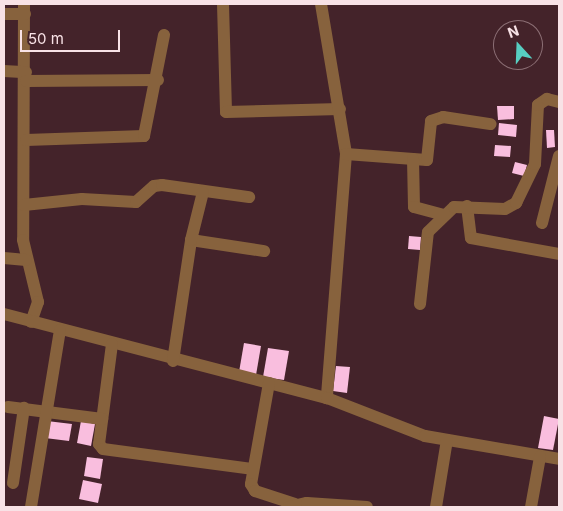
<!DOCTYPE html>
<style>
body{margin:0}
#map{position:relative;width:563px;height:511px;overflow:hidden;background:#44232a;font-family:Inter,sans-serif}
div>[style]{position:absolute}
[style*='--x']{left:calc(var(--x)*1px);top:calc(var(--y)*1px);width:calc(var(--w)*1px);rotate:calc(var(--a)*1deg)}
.building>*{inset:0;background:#f9bede}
.minor>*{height:12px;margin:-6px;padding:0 6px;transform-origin:6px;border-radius:6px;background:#87623d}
span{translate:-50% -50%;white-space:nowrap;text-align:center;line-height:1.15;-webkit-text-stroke:5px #44232a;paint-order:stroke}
.frame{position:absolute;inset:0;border:5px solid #f8e2e6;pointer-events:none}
.north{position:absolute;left:493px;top:20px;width:50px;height:50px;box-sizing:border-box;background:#44232a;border:1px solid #8c6f75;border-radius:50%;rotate:340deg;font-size:14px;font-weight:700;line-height:20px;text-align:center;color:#f8e2e6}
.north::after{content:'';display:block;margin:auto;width:18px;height:22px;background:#57cec1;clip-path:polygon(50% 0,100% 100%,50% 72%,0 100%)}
.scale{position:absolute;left:20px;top:30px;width:100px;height:22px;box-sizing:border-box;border:2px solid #f8e2e6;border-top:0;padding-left:6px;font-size:15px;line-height:18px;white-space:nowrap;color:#f8e2e6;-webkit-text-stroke:4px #44232a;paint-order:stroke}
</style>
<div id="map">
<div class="building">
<div style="clip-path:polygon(497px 106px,514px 106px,514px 119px,498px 120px)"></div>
<div style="clip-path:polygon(499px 123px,517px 125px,516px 137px,498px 135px)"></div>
<div style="clip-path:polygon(546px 130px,554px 130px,555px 147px,547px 148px)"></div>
<div style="clip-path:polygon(495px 145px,511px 146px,510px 157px,494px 156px)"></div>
<div style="clip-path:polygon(515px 162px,527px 165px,524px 176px,512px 173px)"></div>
<div style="clip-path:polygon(409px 236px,421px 237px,420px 250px,408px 249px)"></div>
<div style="clip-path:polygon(244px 343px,261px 346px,256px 375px,239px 372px)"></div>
<div style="clip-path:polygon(268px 348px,289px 351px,284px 380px,263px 377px)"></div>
<div style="clip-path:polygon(336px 366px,350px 367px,347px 393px,333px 391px)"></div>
<div style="clip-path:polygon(544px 416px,559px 419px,553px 450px,538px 448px)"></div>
<div style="clip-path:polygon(47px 421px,72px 424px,69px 441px,45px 438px)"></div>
<div style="clip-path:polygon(81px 421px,95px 424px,91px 446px,77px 443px)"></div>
<div style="clip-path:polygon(87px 457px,103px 459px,100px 479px,84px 476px)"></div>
<div style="clip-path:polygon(83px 480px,102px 484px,98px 503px,79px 499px)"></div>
</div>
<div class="minor">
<div style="--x:24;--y:4;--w:236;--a:90.2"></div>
<div style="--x:23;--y:240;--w:64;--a:76.4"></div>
<div style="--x:38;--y:302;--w:21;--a:109"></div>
<div style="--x:223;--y:4;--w:108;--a:88.4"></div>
<div style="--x:226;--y:112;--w:114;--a:-1.5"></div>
<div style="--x:321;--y:4;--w:152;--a:80.5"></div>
<div style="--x:346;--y:154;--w:245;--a:94.5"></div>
<div style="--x:4;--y:14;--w:21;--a:0"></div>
<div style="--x:4;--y:71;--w:22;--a:3"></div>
<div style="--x:26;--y:81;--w:132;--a:-0.4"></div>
<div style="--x:26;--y:140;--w:118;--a:-1.9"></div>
<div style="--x:144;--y:136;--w:103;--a:-78.8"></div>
<div style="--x:346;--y:154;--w:81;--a:4.2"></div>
<div style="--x:427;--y:160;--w:39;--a:-84"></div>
<div style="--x:431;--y:121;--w:13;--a:-18"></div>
<div style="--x:443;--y:117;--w:48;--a:8.5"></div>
<div style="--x:413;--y:159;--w:48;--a:88.8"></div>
<div style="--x:414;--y:207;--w:31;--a:15"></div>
<div style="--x:24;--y:205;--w:58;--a:-5.9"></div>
<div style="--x:82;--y:199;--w:54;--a:3.2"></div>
<div style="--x:136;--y:202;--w:24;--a:-42"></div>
<div style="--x:154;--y:186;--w:8;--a:-7"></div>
<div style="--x:162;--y:185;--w:88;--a:7.9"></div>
<div style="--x:467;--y:206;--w:32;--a:83"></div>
<div style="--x:471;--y:238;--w:89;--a:10.3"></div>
<div style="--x:542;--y:223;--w:69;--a:-75.8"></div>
<div style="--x:191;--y:240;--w:74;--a:8.6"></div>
<div style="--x:4;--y:258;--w:22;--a:5"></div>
<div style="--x:420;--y:304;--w:72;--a:-83.7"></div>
<div style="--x:428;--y:232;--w:36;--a:-44"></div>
<div style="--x:454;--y:207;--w:51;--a:2.2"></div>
<div style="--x:505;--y:209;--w:13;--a:-29"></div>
<div style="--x:516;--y:203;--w:43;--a:-64"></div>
<div style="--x:535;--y:164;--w:59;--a:-87.1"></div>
<div style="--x:538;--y:105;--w:11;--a:-34"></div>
<div style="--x:547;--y:99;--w:12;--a:14"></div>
<div style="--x:4;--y:314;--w:334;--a:14.6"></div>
<div style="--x:327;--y:398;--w:105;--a:21.2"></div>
<div style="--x:425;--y:436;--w:136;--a:9.7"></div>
<div style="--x:112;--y:344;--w:101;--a:97.4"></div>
<div style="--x:99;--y:444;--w:6;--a:51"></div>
<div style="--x:103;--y:449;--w:150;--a:7.6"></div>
<div style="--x:173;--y:361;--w:122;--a:-81.5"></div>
<div style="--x:191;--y:240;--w:49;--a:-76"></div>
<div style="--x:269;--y:383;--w:103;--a:100.1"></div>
<div style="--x:251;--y:484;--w:8;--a:60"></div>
<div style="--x:255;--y:491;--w:42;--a:18"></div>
<div style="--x:8;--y:407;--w:95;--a:7.3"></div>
<div style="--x:13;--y:483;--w:76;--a:-81.7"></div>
<div style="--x:31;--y:507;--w:179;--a:-80.7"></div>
<div style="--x:289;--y:507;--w:18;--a:-13"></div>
<div style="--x:307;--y:503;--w:60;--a:3.8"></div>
<div style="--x:436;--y:507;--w:68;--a:-80.7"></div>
<div style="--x:531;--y:507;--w:51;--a:-79.8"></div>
</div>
<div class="frame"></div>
<div class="north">N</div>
<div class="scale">50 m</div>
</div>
